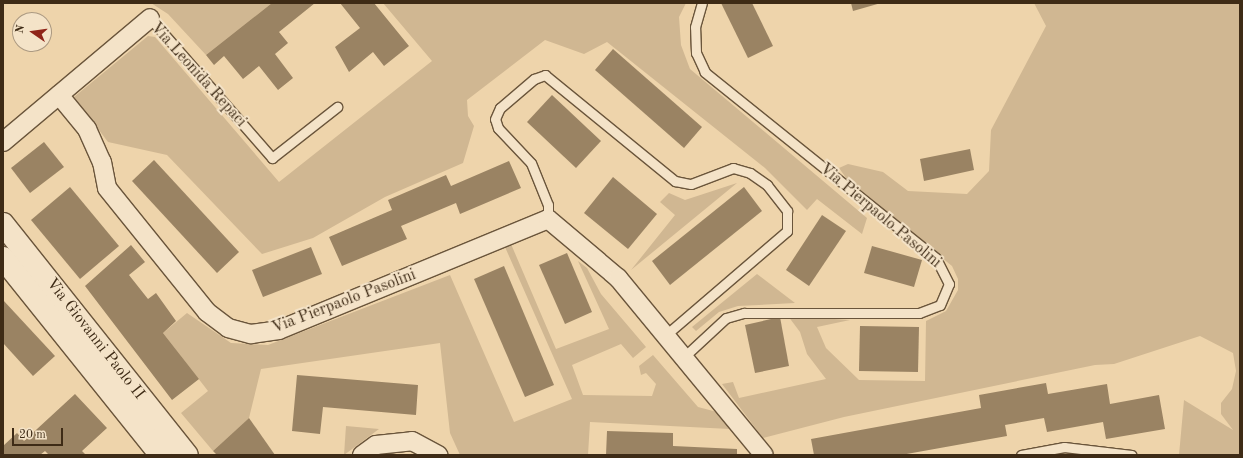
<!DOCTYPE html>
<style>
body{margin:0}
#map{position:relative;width:1243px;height:458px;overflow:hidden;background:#eed4ab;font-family:"Old Standard TT",serif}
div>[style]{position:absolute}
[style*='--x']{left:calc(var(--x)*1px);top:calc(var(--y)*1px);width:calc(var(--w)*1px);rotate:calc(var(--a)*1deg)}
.green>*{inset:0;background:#d0b792}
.building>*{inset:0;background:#9a8363}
.roads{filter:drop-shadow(1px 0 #6a553b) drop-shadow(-1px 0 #6a553b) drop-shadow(0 1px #6a553b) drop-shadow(0 -1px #6a553b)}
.service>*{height:9px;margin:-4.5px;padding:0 4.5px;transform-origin:4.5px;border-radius:4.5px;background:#f4e3c8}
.minor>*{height:18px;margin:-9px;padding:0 9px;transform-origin:9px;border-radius:9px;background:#f4e3c8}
.tertiary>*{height:22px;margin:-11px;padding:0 11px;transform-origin:11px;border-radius:11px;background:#f4e3c8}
span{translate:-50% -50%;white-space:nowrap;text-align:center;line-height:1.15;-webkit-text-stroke:4px #f4e3c8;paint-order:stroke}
.street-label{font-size:16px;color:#3e2b16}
.frame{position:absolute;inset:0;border:4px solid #3e2b16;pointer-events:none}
.north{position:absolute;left:12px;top:12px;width:40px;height:40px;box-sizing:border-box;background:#f4e3c8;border:1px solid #ab9981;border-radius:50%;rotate:283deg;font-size:11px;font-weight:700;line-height:16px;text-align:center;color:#3e2b16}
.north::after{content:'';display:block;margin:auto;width:14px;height:18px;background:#8f2418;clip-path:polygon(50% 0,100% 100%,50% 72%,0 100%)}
.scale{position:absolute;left:12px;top:428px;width:51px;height:18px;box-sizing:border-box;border:2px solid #3e2b16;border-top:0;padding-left:5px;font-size:12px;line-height:14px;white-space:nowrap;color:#3e2b16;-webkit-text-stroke:3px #f4e3c8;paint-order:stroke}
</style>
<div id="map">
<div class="green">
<div style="clip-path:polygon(151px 3px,272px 3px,206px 55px,168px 14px)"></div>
<div style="clip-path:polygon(383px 3px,686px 3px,679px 17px,681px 45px,690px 69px,867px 218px,862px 234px,817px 199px,807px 210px,765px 168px,607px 42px,584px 54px,545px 40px,467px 100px,468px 116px,474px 126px,463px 163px,385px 197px,313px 238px,262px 254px,167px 155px,108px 142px,74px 97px,148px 36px,155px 37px,279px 182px,432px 61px)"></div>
<div style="clip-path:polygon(1034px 3px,1240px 3px,1240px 455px,1179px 455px,1184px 400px,1233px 430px,1221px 414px,1221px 403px,1232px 389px,1236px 371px,1233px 353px,1200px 336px,1114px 364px,1095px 365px,844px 417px,763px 438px,722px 384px,733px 382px,739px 398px,826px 379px,807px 354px,800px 332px,788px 316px,850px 320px,817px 327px,826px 348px,859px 380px,925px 381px,926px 321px,946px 311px,958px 290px,958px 279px,952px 266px,849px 182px,839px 168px,848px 164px,883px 172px,908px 191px,967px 194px,989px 171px,991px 130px,1046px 26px)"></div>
<div style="clip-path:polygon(737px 183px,631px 270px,675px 215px,660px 202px,669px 193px,685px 200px)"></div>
<div style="clip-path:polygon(511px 244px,556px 349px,609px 329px,578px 261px,587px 268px,601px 294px,646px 347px,633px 358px,621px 344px,572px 365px,583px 395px,652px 396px,656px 384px,646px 373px,641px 375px,639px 366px,653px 355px,698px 407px,717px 412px,730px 429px,590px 422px,588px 455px,460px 455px,450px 433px,440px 343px,261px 369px,249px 418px,213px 451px,181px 413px,208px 391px,163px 333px,187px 313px,231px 343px,268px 345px,450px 275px,514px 422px,572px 399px,505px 247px)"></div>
<div style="clip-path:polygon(757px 274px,795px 303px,738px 306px,719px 312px,696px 331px,692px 327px)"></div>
<div style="clip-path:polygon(346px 426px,379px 429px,344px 455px)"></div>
</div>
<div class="building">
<div style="clip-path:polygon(272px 3px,315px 3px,279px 32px,288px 43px,275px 54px,293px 78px,278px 90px,259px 66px,243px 79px,224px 56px,214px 65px,206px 55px)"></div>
<div style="clip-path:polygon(340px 3px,374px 3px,409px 46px,384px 66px,373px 52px,349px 72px,335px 47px,360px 28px)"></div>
<div style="clip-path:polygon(721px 3px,752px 3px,773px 46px,748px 58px)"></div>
<div style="clip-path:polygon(851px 3px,881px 3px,853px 11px)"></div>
<div style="clip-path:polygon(613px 49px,702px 127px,684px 148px,595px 70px)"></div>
<div style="clip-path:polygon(552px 95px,601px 141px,576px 168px,527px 122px)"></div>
<div style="clip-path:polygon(44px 142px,64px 167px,30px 193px,11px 168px)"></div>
<div style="clip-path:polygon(970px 149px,974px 170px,924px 181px,920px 159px)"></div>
<div style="clip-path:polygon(154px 160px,239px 252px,217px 273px,132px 181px)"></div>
<div style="clip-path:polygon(509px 161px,521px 188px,460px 214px,456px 203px,401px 226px,407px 239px,342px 266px,329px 237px,392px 210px,388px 200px,446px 175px,451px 186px)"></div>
<div style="clip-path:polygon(613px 177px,657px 214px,628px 249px,584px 213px)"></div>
<div style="clip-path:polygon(70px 187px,119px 246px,80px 279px,31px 220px)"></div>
<div style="clip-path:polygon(744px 187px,762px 211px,670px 285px,652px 261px)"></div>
<div style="clip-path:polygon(822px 215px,846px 231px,809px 286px,786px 270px)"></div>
<div style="clip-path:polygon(131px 245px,145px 262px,129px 275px,148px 299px,156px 293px,176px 321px,163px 333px,199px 379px,172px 400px,85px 286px)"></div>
<div style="clip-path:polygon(872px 246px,922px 260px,914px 287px,864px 273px)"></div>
<div style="clip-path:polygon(311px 247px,322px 274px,263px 297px,252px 270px)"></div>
<div style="clip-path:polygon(567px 253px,592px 312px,565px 324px,539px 265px)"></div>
<div style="clip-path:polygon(504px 266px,554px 385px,525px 397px,474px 279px)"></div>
<div style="clip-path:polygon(3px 300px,55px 356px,33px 376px,3px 343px)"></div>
<div style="clip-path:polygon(780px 317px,789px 366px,755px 373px,745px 325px)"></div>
<div style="clip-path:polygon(860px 326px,919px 327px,918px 372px,859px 371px)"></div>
<div style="clip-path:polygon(297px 375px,418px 385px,416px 415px,323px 407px,320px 434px,292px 431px)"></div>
<div style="clip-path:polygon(1046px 383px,1048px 394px,1107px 384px,1110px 404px,1159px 395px,1165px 429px,1106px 439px,1103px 422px,1047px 432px,1044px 418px,1005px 425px,1007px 436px,901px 455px,814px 455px,811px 439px,981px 408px,979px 395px)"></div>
<div style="clip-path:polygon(75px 394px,107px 428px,82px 451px,86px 455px,49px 455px,45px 451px,40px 455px,3px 455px,3px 446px,17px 433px,24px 441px)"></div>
<div style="clip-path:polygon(249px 418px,275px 455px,217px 455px,213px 451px)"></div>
<div style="clip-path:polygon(607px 431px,673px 433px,673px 446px,737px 449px,737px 455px,606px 455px)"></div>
</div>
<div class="roads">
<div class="service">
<div style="--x:150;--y:18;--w:186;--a:48.9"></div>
<div style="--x:272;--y:158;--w:83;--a:-38.1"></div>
<div style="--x:548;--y:219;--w:14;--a:-90"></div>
<div style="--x:548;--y:205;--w:45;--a:-112"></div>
<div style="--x:531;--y:163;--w:48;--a:-133.3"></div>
<div style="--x:498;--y:128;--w:9;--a:-108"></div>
<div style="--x:495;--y:119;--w:12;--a:-66"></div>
<div style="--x:500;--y:108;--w:45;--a:-40.5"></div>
<div style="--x:534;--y:79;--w:12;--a:-20"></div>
<div style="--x:545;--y:75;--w:168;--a:39.2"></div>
<div style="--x:675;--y:181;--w:16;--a:11"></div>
<div style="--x:691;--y:184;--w:45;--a:-20.9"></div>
<div style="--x:733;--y:168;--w:18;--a:16"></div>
<div style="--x:750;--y:173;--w:21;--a:35"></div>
<div style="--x:767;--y:185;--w:33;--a:52"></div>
<div style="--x:787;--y:211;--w:20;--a:90"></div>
<div style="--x:787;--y:231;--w:158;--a:139.4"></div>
<div style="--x:686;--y:355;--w:54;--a:-42.8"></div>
<div style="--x:726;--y:318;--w:19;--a:-16"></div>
<div style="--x:744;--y:313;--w:175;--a:0"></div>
<div style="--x:919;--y:313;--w:22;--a:-21"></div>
<div style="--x:940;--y:305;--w:23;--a:-67"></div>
<div style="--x:949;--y:284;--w:29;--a:-117"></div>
<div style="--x:936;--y:258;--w:297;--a:-141.2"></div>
<div style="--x:705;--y:72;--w:21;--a:-115"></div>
<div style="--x:696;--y:53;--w:26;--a:-92"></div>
<div style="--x:695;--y:27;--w:25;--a:-74"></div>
<div style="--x:1021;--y:455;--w:44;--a:-10.5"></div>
<div style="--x:1064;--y:447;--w:68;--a:6.7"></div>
</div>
<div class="minor">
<div style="--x:59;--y:95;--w:44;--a:50.5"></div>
<div style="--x:87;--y:129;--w:36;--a:66"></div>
<div style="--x:102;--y:162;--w:26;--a:79"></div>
<div style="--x:107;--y:188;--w:159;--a:51.1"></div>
<div style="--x:207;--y:312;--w:26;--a:37"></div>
<div style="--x:228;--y:328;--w:24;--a:15"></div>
<div style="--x:251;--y:334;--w:28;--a:-8"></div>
<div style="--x:279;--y:330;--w:291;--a:-22.4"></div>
<div style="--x:548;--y:219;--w:92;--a:40.1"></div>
<div style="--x:618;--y:278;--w:229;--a:50.5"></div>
<div style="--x:3;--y:142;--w:192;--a:-40.1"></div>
<div style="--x:362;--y:455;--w:17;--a:-36"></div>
<div style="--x:376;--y:445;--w:36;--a:-6"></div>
<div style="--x:412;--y:441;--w:30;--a:28"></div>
</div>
<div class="tertiary">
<div style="--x:3;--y:224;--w:295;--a:51.5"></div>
<div style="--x:3;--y:258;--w:253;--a:51.3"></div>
</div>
</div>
<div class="street-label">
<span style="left:198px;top:75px;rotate:48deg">Via Leonida Repaci</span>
<span style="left:880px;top:216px;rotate:40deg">Via Pierpaolo Pasolini</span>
<span style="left:344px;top:302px;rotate:-21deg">Via Pierpaolo Pasolini</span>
<span style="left:95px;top:339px;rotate:52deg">Via Giovanni Paolo II</span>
</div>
<div class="frame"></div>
<div class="north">N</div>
<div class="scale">20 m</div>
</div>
